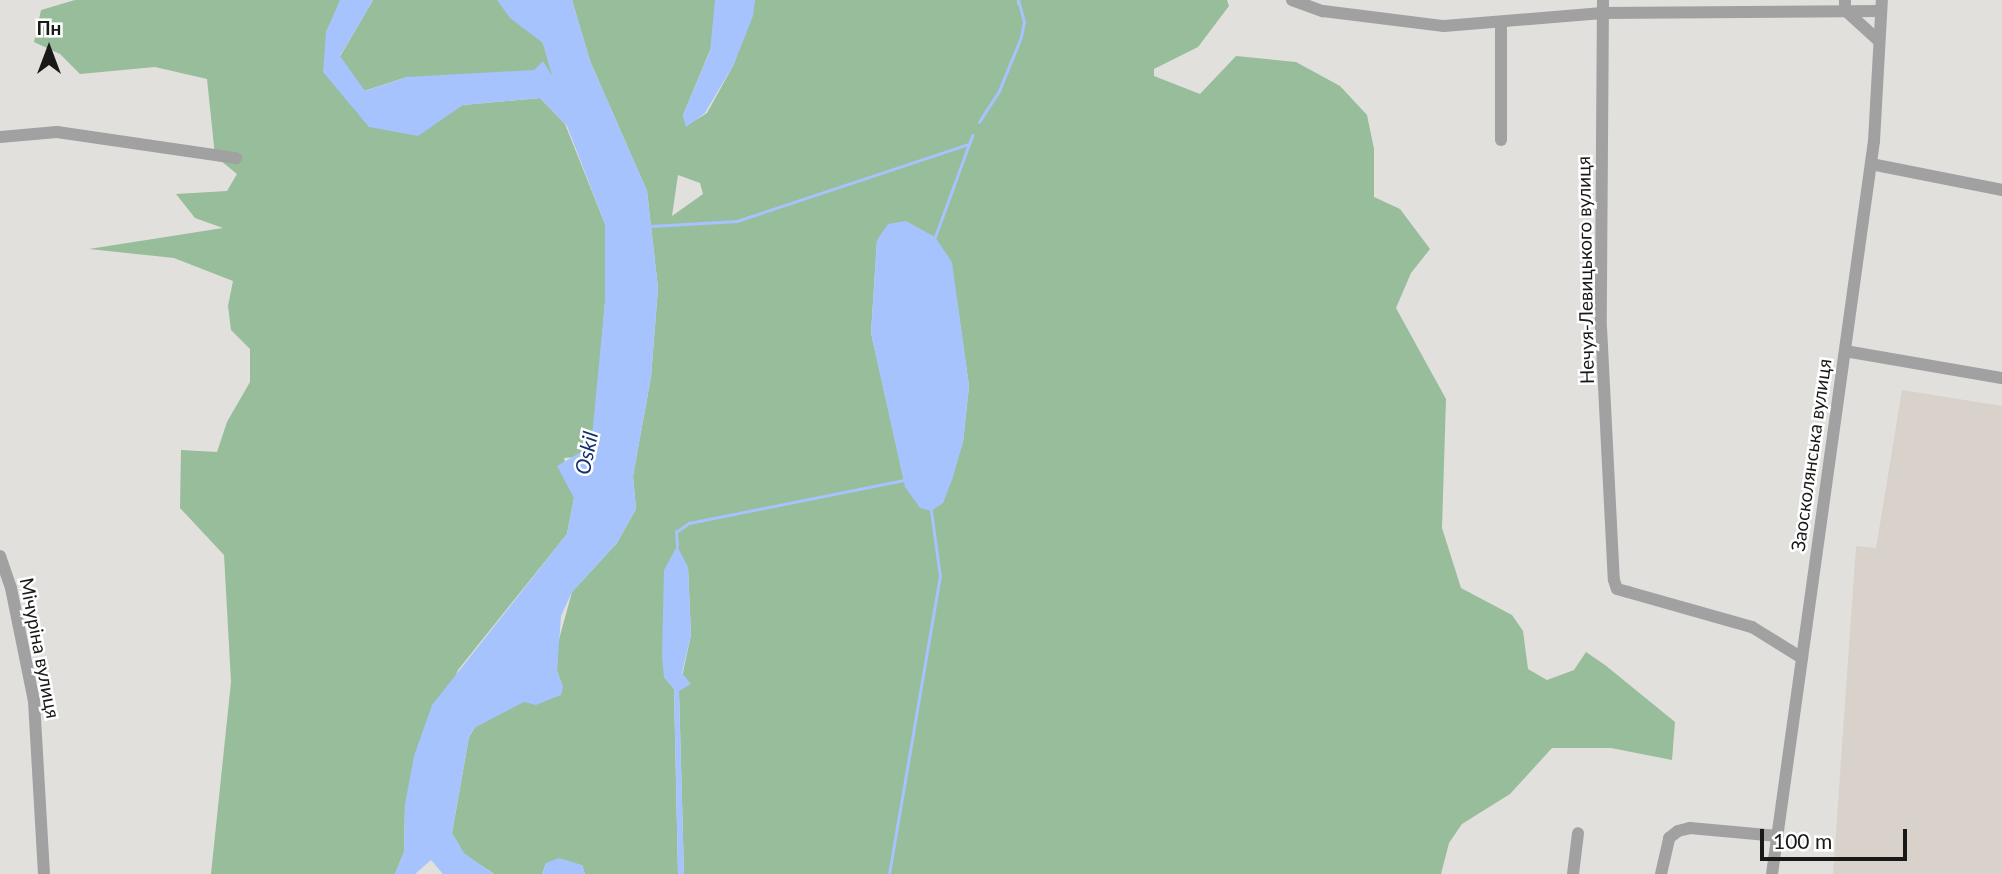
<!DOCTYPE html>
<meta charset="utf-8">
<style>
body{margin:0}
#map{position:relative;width:2002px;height:874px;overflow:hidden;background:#e2e0dd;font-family:Lato,sans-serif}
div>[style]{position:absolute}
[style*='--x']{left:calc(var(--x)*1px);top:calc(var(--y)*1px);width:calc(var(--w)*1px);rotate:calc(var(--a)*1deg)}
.built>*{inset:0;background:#d9d2ca}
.green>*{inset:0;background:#97bd9b}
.water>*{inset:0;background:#a6c3fd}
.stream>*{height:2.5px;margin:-1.25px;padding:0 1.25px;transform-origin:1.25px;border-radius:1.25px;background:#a6c3fd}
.minor>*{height:12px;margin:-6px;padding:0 6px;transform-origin:6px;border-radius:6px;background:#a1a1a2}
span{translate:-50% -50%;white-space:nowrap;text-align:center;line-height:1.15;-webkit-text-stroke:5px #fff;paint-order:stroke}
.street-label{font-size:19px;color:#191918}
.water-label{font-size:21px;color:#142f70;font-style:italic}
.north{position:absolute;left:14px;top:14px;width:70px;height:70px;-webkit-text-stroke:5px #fff;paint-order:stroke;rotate:0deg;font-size:19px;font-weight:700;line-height:28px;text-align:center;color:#191918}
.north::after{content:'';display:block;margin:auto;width:24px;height:32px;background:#191918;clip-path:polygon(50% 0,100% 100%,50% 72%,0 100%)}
.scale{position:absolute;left:1760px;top:829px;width:147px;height:32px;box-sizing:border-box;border:4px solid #191918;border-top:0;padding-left:9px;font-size:21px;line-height:24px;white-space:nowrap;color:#191918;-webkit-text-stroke:5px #fff;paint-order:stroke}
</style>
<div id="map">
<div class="built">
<div style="clip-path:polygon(1902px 390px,2002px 406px,2002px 874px,1833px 874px,1856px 546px,1876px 548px)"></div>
</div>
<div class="green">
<div style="clip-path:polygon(75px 0,342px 0,326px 32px,369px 127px,463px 105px,540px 98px,565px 124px,605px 224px,605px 302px,595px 422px,591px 447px,577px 457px,564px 458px,574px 498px,567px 534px,458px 670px,405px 804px,404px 852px,395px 874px,211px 874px,231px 682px,224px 555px,180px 508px,181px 450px,217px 452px,227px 422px,250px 382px,250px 349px,231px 330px,228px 306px,233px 281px,174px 258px,89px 249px,223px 228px,195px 218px,176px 194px,227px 191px,237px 174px,215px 156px,207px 79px,155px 67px,80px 74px,60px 54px,34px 42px,41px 10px)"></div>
<div style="clip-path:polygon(373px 0,501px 0,543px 43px,554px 80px,535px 73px,427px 82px,407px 77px,364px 91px,338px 60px)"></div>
<div style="clip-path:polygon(evenodd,572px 0,715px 0,716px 36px,683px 115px,686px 126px,707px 113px,734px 64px,755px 0,1017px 0,1017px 6px,1018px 0,1227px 0,1229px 6px,1198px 47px,1154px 69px,1154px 76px,1200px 94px,1236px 56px,1296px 62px,1340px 86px,1367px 115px,1374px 149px,1374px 197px,1400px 209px,1430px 249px,1411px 273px,1396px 308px,1446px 399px,1442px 528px,1461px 588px,1512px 615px,1523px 631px,1528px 669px,1547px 680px,1574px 670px,1586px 652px,1605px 665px,1675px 722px,1672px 760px,1611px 748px,1552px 748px,1510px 794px,1462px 824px,1449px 843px,1441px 874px,684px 874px,679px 691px,691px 635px,688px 567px,664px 677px,674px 689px,678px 874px,585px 874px,582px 865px,546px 863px,542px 874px,494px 874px,464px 854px,452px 833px,469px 737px,491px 701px,563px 687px,557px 671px,558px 643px,572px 592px,617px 543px,636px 509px,633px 476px,651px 377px,658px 288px,647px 191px,590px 61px,572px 0,678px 175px,700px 183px,703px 194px,672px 216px,678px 175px,572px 0,877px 240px,957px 301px,969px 386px,963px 442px,943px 502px,904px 480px,871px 333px,877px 240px)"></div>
</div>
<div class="water">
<div style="clip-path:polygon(340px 0,373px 0,340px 56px,365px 91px,407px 77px,534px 70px,543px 61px,552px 76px,543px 43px,510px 18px,497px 0,572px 0,590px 61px,647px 191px,658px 288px,651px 377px,633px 476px,636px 509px,617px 543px,572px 592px,561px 616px,557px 671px,563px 687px,561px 695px,536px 705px,524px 702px,474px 728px,469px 737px,452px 833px,464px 853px,493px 874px,443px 874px,431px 860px,415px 874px,395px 874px,404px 852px,405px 804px,414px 756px,432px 705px,567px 534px,574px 498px,557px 466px,591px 446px,605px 302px,605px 224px,567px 126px,540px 98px,463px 105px,418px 136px,369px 127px,323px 72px,326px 32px)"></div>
<div style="clip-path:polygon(715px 0,755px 0,753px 16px,734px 64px,705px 113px,686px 127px,683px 115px,710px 51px)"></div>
<div style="clip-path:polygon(906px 221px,935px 237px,952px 262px,969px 386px,963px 442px,952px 480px,943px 503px,931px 511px,920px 508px,905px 487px,871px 333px,877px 240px,888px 224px)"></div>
<div style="clip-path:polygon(677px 546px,688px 567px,691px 635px,682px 673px,691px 684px,679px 691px,684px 874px,678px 874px,674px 689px,664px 677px,662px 656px,664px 570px)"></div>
<div style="clip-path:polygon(559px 858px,582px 865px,585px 874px,542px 874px,546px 863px)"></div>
</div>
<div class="stream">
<div style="--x:979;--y:122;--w:37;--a:-57"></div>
<div style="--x:999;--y:91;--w:58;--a:-67.8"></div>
<div style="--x:1021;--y:37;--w:15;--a:-79"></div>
<div style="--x:1024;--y:22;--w:23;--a:-105"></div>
<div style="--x:651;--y:226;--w:86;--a:-3.3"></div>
<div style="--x:737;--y:221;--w:244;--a:-18.4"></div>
<div style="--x:935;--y:237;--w:108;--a:-69.9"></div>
<div style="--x:677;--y:546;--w:14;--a:-94"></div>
<div style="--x:676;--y:532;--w:16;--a:-35"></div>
<div style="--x:689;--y:523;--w:219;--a:-11.3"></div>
<div style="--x:889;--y:874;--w:301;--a:-80.3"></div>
<div style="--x:940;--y:577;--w:67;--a:-97.8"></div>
</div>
<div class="minor">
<div style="--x:1292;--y:0;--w:33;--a:20"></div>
<div style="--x:1323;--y:11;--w:122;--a:7.1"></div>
<div style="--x:1444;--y:26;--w:159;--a:-4.7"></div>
<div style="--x:1602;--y:13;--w:278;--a:-0.4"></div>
<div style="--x:1603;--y:0;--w:327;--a:90.4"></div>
<div style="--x:1601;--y:327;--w:253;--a:87.1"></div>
<div style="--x:1614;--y:580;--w:9;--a:72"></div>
<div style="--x:1617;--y:589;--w:11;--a:15"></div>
<div style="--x:1628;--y:592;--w:129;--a:15.8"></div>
<div style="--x:1752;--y:627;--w:59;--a:31.8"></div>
<div style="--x:1845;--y:0;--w:10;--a:90"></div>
<div style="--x:1845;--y:10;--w:46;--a:42.4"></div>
<div style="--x:1501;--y:22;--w:118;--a:90"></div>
<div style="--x:0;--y:137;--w:57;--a:-5"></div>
<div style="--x:57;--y:132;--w:181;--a:8.3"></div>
<div style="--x:1871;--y:164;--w:134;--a:11.2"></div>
<div style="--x:1845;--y:351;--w:159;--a:9.8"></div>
<div style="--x:0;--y:556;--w:34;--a:71"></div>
<div style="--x:11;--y:588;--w:115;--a:78.5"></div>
<div style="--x:34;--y:701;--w:173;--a:86.7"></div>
<div style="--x:1573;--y:874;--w:41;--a:-83"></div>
<div style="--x:1661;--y:874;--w:37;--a:-77"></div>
<div style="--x:1669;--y:838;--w:11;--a:-38"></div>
<div style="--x:1678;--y:831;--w:12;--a:-14"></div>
<div style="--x:1690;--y:828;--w:88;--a:5.2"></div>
<div style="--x:1772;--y:874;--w:740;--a:-82.08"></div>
<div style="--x:1874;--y:141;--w:141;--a:-86.8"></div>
</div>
<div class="street-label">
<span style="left:1585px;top:270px;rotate:-91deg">Нечуя-Левицького вулиця</span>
<span style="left:1811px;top:455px;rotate:-82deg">Заосколянська вулиця</span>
<span style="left:40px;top:648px;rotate:79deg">Мічуріна вулиця</span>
</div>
<div class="water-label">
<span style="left:586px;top:453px;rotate:-78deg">Oskil</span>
</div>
<div class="north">Пн</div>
<div class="scale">100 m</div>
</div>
